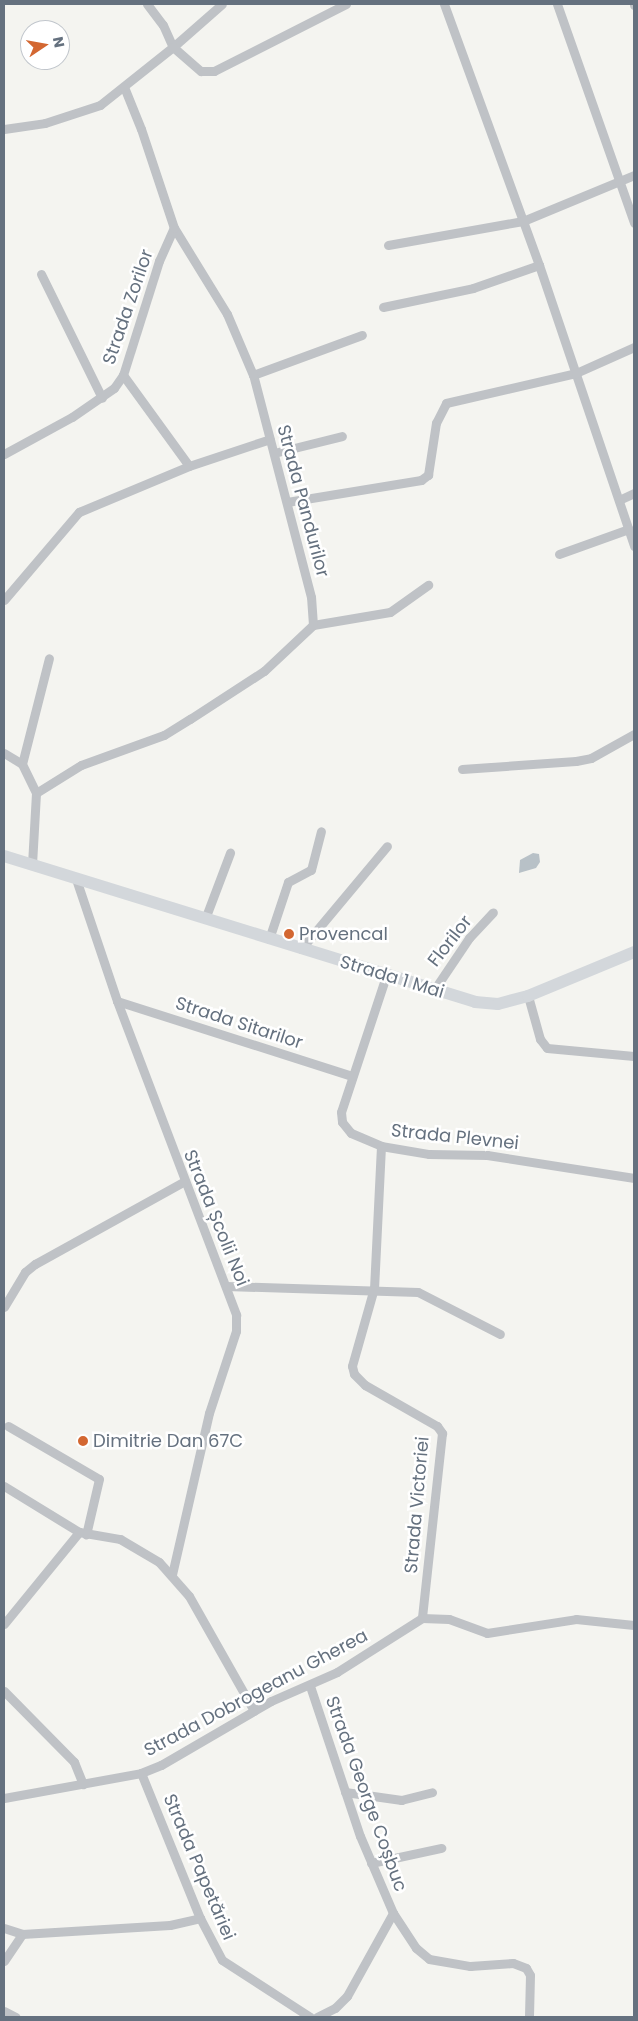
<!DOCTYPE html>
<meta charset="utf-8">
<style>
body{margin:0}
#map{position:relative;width:638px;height:2021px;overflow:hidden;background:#f4f4f0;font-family:Poppins,sans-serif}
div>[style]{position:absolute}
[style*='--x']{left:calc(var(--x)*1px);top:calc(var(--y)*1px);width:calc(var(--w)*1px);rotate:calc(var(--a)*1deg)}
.water>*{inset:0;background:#b8c1c7}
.minor>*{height:9px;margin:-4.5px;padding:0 4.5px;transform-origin:4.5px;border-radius:4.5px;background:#bfc2c6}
.secondary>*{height:12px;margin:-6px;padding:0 6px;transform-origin:6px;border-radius:6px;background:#d3d7db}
.dots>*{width:14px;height:14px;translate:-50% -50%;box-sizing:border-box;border:2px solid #fff;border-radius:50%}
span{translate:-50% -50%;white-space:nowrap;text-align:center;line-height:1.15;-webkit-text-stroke:5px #fff;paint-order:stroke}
.street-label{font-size:18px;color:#65717f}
.poi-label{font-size:18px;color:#65717f}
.left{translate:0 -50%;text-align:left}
.frame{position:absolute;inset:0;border:5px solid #65717f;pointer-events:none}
.north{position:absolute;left:20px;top:20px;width:50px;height:50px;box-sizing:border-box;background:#fff;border:1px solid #c1c6cc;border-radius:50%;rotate:78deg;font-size:14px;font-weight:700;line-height:20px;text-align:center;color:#65717f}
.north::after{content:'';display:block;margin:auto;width:18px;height:22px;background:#d36731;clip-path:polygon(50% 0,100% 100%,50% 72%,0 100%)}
</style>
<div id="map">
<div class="water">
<div style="clip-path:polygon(533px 853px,539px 854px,540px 862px,536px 868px,519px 873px,520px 860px)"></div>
</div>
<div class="minor">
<div style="--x:147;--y:4;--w:26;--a:53"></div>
<div style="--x:163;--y:25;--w:24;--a:66"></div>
<div style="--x:173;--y:47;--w:65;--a:-41.3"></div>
<div style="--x:444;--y:4;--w:278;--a:70"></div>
<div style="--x:539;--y:265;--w:297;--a:71.3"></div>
<div style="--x:557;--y:4;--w:232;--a:70.6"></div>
<div style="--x:634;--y:4;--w:1;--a:90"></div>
<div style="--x:4;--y:129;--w:41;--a:-8.3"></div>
<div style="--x:45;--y:123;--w:58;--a:-18.1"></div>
<div style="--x:100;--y:105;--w:93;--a:-38.5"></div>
<div style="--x:173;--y:47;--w:37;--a:41"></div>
<div style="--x:201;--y:71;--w:13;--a:0"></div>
<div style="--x:214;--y:71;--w:148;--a:-26.9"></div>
<div style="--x:388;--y:245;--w:137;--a:-10.1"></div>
<div style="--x:523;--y:221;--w:120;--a:-22.5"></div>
<div style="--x:41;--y:274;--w:138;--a:63.8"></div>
<div style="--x:383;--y:307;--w:92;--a:-11.9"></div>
<div style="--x:473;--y:288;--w:70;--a:-19.2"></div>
<div style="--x:123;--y:375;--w:112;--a:54"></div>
<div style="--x:253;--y:375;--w:116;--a:-20.2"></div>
<div style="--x:274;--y:453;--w:70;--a:-14"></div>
<div style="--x:4;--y:454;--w:77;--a:-28.6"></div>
<div style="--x:72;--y:417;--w:51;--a:-34.6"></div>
<div style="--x:114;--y:388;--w:16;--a:-55"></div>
<div style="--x:123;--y:375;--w:120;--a:-72.5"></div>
<div style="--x:159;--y:261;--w:36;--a:-66"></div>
<div style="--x:619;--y:500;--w:17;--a:-25"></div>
<div style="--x:287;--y:502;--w:136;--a:-9.3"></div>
<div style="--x:421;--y:480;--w:9;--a:-36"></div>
<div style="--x:428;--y:475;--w:53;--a:-81.3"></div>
<div style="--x:436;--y:423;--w:22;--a:-63"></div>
<div style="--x:446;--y:403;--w:133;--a:-13"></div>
<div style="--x:576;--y:373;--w:64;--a:-24.1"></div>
<div style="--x:559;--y:554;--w:74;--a:-19.7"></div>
<div style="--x:4;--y:600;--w:116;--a:-49.6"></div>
<div style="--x:79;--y:512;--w:119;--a:-22.7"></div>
<div style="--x:189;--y:466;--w:85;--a:-18.4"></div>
<div style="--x:313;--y:625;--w:78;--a:-9.6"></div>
<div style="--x:390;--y:612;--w:47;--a:-35.4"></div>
<div style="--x:4;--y:753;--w:21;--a:31"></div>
<div style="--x:22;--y:764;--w:32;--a:64"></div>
<div style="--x:36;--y:793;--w:72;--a:93.2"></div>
<div style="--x:22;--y:764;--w:109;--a:-75.7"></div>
<div style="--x:462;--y:769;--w:114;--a:-4"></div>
<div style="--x:576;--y:761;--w:15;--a:-11"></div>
<div style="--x:591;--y:758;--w:49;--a:-29.2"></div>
<div style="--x:36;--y:793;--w:53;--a:-31.9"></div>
<div style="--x:81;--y:765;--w:88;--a:-19.9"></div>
<div style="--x:164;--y:735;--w:31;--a:-32"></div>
<div style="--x:190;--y:719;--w:88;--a:-33"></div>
<div style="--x:264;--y:671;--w:67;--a:-43.2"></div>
<div style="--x:313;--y:625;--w:28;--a:-94"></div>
<div style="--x:311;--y:597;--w:229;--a:-104.6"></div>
<div style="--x:253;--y:375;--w:66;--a:-113.1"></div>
<div style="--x:227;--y:314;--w:101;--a:-121.6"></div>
<div style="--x:174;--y:228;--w:104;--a:-108.4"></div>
<div style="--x:141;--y:129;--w:45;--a:-112"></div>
<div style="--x:76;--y:879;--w:129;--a:71.4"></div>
<div style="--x:117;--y:1001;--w:336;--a:69.2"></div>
<div style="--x:236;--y:1315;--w:16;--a:90"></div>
<div style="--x:236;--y:1331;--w:86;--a:108.2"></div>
<div style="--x:209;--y:1413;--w:166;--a:102.9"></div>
<div style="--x:205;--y:919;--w:71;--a:-69.3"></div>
<div style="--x:269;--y:939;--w:60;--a:-71.6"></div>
<div style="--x:288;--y:882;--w:26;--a:-28"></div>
<div style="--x:311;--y:870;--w:40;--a:-75.6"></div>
<div style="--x:301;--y:949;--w:134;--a:-50.1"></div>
<div style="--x:386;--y:976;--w:143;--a:108.3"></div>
<div style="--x:341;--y:1112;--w:10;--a:84"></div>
<div style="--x:342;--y:1122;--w:14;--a:51"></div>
<div style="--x:351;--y:1133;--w:33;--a:23"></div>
<div style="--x:381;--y:1146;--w:49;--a:9.5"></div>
<div style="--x:429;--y:1154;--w:58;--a:1"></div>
<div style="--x:487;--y:1155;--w:149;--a:8.9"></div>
<div style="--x:434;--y:990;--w:63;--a:-56.1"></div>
<div style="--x:469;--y:938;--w:35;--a:-47"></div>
<div style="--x:528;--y:996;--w:45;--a:74.4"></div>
<div style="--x:540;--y:1039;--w:11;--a:52"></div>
<div style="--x:547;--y:1048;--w:87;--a:5.3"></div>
<div style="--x:117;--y:1001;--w:247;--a:17.7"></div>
<div style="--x:381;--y:1146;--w:142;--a:92.8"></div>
<div style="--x:374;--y:1288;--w:81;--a:105.8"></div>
<div style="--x:352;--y:1366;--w:8;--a:76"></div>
<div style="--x:354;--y:1374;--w:16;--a:45"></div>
<div style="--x:365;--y:1385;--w:83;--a:29.7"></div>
<div style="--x:437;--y:1426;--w:9;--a:54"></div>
<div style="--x:442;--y:1433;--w:186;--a:96.2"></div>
<div style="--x:226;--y:1286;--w:192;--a:1.8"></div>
<div style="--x:418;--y:1292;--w:92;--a:27.1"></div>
<div style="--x:4;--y:1307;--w:41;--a:-59"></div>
<div style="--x:25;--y:1272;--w:13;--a:-39"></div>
<div style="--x:35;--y:1264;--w:169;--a:-29"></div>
<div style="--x:8;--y:1426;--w:105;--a:30.2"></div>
<div style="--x:99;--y:1479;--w:57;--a:103.1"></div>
<div style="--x:4;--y:1486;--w:88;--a:31.5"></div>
<div style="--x:79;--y:1532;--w:42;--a:9.7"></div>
<div style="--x:120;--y:1539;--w:45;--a:30.5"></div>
<div style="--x:159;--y:1562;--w:45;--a:48.6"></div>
<div style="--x:189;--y:1596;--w:132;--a:60.5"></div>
<div style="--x:4;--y:1624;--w:119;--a:-50.8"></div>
<div style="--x:310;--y:1686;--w:158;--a:71.6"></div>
<div style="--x:360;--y:1836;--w:84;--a:66.8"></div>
<div style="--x:393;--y:1913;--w:42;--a:56.7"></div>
<div style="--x:416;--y:1948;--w:17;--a:40"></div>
<div style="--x:429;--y:1959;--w:42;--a:9.7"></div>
<div style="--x:470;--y:1966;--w:43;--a:-4"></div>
<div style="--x:513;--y:1963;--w:14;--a:21"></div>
<div style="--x:526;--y:1968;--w:8;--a:60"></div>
<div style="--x:530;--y:1975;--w:42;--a:91.4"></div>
<div style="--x:4;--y:1691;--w:100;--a:45.4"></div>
<div style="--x:74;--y:1762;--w:24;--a:68"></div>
<div style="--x:141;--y:1773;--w:157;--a:67.9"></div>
<div style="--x:200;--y:1918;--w:47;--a:62.4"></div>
<div style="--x:222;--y:1960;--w:105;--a:32.9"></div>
<div style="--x:345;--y:1792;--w:57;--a:8.1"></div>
<div style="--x:401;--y:1800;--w:32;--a:-14"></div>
<div style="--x:4;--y:1798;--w:139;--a:-10.3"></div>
<div style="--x:141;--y:1773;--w:22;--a:-22"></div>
<div style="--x:161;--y:1765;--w:127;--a:-30.2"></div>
<div style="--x:271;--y:1701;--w:72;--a:-23.7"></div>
<div style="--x:337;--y:1672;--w:101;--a:-32.4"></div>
<div style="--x:422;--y:1618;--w:27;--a:2"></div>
<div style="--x:449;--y:1619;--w:40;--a:20.2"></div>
<div style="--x:487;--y:1633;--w:90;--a:-8.9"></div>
<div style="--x:576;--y:1619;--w:58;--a:5.9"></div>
<div style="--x:371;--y:1863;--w:72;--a:-12.1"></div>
<div style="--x:4;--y:1928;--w:19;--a:18"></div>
<div style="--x:4;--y:1961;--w:32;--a:-56"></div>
<div style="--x:22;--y:1934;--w:148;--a:-3.5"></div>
<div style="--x:170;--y:1925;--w:31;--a:-13"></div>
<div style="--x:4;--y:2011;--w:13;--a:27"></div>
<div style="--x:317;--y:2017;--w:20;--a:-27"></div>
<div style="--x:335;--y:2008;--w:17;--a:-45"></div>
<div style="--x:347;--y:1996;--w:95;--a:-61"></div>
</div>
<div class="secondary">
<div style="--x:4;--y:856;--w:493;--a:17.2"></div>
<div style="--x:475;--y:1002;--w:23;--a:5"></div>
<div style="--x:498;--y:1004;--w:31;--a:-15"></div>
<div style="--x:528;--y:996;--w:115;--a:-22.5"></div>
</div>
<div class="dots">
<div style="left:289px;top:934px;background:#d36731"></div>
<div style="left:83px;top:1441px;background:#d36731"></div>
</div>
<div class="street-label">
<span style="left:128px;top:307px;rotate:-71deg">Strada Zorilor</span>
<span style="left:303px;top:501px;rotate:75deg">Strada Pandurilor</span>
<span style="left:450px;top:941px;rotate:-52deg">Florilor</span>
<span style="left:392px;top:977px;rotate:17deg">Strada 1 Mai</span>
<span style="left:239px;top:1023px;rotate:18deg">Strada Sitarilor</span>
<span style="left:455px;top:1137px;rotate:6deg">Strada Plevnei</span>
<span style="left:216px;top:1218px;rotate:68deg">Strada Școlii Noi</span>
<span style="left:417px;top:1505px;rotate:-85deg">Strada Victoriei</span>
<span style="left:256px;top:1693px;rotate:-28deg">Strada Dobrogeanu Gherea</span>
<span style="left:366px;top:1794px;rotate:70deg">Strada George Coșbuc</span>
<span style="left:199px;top:1867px;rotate:67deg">Strada Papetăriei</span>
</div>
<div class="poi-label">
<span class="left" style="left:299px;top:934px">Provencal</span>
<span class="left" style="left:93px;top:1441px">Dimitrie Dan 67C</span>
</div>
<div class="frame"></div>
<div class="north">N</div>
</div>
